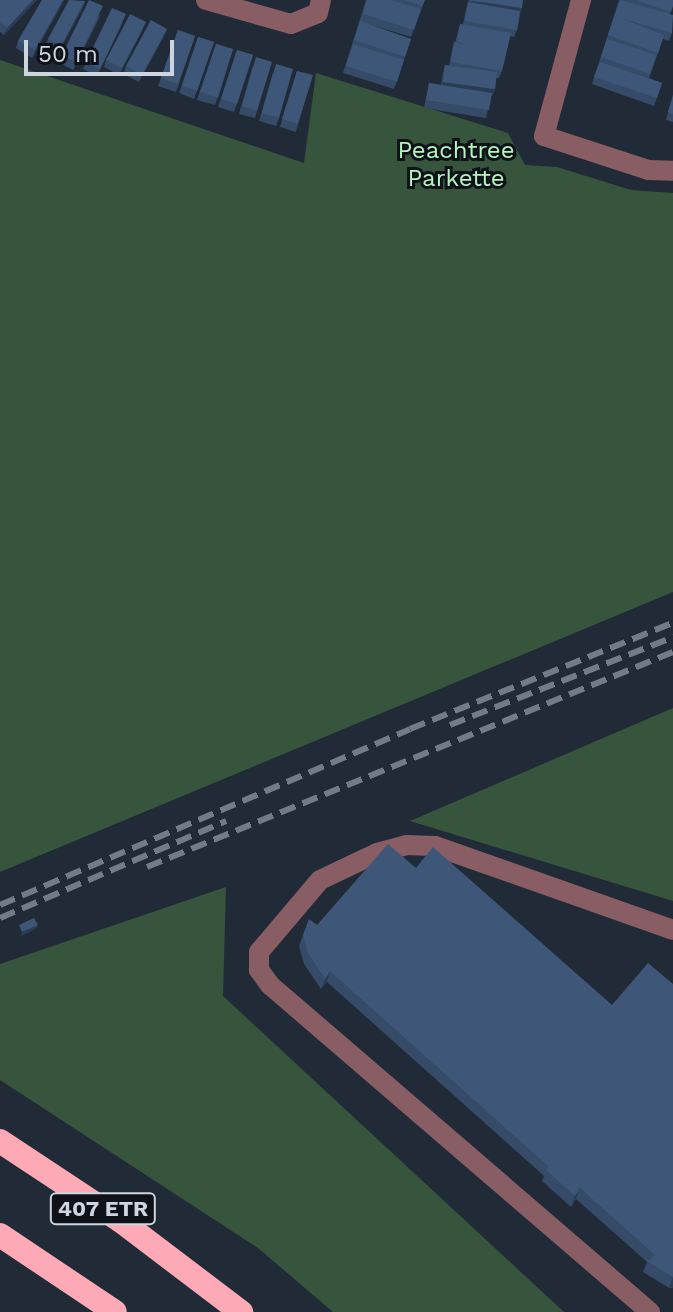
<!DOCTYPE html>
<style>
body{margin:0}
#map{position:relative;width:673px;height:1312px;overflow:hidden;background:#212b38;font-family:"Work Sans",sans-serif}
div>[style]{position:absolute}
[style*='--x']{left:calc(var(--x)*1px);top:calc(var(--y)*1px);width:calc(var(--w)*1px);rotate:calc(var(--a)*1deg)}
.green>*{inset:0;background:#37543c}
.minor>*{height:20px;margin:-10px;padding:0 10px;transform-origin:10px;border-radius:10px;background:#885d63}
.highway>*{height:24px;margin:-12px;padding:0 12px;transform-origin:12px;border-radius:12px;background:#feaab6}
.rail>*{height:6px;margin-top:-3px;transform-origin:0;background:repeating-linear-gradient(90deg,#737b86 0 16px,transparent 0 24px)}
.wall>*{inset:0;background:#354b68}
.shaded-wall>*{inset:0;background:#2b3d55}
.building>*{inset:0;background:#3e5779}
span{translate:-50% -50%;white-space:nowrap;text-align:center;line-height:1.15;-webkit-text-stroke:6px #0f1319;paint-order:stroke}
.shield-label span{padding:2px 6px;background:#0f1319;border:2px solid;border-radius:6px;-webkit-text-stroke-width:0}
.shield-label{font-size:22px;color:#cfd5de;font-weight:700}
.park-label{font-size:24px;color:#b5f3bf}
.scale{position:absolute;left:24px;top:40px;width:150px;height:36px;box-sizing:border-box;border:4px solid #cfd5de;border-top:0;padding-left:10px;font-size:24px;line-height:28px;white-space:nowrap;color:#cfd5de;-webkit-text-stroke:6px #0f1319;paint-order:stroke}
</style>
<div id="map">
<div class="green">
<div style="clip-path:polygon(0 60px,304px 163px,316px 73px,508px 133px,525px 165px,557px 167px,631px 190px,673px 193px,673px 592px,0 872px)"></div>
<div style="clip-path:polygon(673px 708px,673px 901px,410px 821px)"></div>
<div style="clip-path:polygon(226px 887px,223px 996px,564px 1312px,333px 1312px,258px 1248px,0 1080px,0 964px)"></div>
</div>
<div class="minor">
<div style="--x:206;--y:0;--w:88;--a:15.8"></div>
<div style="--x:291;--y:24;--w:29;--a:-22"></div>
<div style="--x:318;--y:13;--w:13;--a:-77"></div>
<div style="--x:581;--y:0;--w:141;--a:105.2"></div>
<div style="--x:544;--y:136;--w:109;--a:18.1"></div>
<div style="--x:648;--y:170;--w:25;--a:2"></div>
<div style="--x:650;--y:1312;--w:501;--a:-139.29"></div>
<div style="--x:270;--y:985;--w:19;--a:-126"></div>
<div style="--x:259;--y:970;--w:18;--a:-90"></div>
<div style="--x:259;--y:952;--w:94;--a:-49.7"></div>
<div style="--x:320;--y:880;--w:63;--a:-25.3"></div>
<div style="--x:377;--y:853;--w:30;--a:-15"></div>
<div style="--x:406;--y:845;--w:29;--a:2"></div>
<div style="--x:435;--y:846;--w:252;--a:19.4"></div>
</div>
<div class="highway">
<div style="--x:0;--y:1141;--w:145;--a:33.5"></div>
<div style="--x:121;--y:1221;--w:151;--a:37.2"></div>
<div style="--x:0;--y:1235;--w:138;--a:33.8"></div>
</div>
<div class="rail">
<div style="--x:450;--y:725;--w:240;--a:-21.5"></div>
<div style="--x:147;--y:867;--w:568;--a:-22.23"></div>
<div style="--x:0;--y:905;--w:446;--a:-23.2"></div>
<div style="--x:410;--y:729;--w:284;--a:-22"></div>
<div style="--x:0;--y:918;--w:246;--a:-23.2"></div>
</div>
<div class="wall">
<div style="clip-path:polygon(0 0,37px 0,4px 35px,0 32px)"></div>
<div style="clip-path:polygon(42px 0,64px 0,32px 58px,16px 48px,18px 41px)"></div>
<div style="clip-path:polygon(366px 0,425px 0,411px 37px,368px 24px,411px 39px,394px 89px,343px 73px)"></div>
<div style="clip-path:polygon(469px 0,523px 0,517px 30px,514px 37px,510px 36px,502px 71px,499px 78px,496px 78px,495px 89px,492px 96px,491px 96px,486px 118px,424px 108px,429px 83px,441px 85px,443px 73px,445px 65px,449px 66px,452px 50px,454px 42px,455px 43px,460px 24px,463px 24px,466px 9px)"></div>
<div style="clip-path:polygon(619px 0,673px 0,670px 14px,672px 33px,669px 41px,663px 39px,649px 78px,662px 83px,654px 106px,592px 84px)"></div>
<div style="clip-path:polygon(85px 1px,58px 54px,45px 47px,48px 39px)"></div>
<div style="clip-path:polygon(101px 14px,73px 70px,60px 63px,62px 55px)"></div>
<div style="clip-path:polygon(123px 22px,97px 76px,83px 69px,86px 62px)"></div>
<div style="clip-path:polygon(143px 29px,119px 75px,104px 67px,106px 60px)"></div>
<div style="clip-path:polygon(167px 29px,164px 36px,139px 82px,123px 74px,126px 66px)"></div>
<div style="clip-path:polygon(178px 30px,195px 36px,176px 92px,158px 86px)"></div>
<div style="clip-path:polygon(198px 37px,214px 42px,194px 99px,179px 93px)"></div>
<div style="clip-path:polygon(216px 44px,233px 49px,215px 105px,197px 100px)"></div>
<div style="clip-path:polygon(237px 50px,253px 55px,234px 112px,218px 107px)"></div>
<div style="clip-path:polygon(253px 65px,257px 111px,255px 118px,239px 114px)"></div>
<div style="clip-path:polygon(297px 71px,298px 124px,296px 132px,280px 127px)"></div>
<div style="clip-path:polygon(273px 72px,279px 118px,276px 126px,259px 121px)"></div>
<div style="clip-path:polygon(673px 94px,673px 122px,666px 120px)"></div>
<div style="clip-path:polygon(416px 868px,612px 1005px,673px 984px,673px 1288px,669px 1288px,643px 1272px,647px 1262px,576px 1199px,571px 1207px,542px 1181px,544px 1176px,327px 982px,321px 989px,304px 964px,299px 946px,309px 919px,317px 925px)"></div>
</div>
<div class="shaded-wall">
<div style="clip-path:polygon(33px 0,37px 0,4px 35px,7px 28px)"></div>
<div style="clip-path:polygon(63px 0,63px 3px,32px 58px,35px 50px)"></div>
<div style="clip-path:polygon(85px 1px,83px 8px,58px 54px,61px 46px)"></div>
<div style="clip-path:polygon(471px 1px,522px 8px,519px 16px,468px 8px)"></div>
<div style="clip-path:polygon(146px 22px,143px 29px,119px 75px,122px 68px)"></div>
<div style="clip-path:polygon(167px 29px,164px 36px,139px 82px,142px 75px)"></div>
<div style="clip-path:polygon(443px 82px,495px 89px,492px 96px,441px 89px)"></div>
<div style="clip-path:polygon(38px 925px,36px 929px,21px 936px,22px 932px)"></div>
<div style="clip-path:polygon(330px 971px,327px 982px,321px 989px,325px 979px)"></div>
<div style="clip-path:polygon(580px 1188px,576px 1199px,571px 1207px,575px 1196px)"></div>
<div style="clip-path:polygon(673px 1277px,673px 1288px,669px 1288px)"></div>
</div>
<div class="building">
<div style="clip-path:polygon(0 0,33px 0,7px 28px,0 21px)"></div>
<div style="clip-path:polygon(42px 0,63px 0,35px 50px,18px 41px)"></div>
<div style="clip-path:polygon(69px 0,85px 1px,61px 46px,48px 39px)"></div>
<div style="clip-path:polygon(89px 0,103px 6px,76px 62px,62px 55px)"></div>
<div style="clip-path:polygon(367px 0,391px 0,421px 9px,414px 30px,363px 14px)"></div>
<div style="clip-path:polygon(403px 0,425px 0,422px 6px)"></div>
<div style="clip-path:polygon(471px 0,523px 0,522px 8px)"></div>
<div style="clip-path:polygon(620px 0,673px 15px,672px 33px,620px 18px,664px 35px,658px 53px,608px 35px)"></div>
<div style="clip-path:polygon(635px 0,673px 0,673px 6px,671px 12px)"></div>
<div style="clip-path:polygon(468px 2px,520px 11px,517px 30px,465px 21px)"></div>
<div style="clip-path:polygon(112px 8px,126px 14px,100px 69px,86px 62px)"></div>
<div style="clip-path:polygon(130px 14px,146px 22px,122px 68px,106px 60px)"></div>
<div style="clip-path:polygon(151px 20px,167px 29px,142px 75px,126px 66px)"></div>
<div style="clip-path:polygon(360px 21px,411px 39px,405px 57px,354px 40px)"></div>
<div style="clip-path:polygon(460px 24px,511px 33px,502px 71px,451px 62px,454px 42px,467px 45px,457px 41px)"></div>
<div style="clip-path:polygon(178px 30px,195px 36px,178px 84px,161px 78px)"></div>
<div style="clip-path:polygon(198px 37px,214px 42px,197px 91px,182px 86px)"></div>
<div style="clip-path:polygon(607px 39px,656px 55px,650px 74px,601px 57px)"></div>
<div style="clip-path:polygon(216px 44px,233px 49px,218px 98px,200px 92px)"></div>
<div style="clip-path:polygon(353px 44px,404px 60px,397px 82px,346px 66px)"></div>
<div style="clip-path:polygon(237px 50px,253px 55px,237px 104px,221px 99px)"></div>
<div style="clip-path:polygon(256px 57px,272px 62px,257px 111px,242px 106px)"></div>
<div style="clip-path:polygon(600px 62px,662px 83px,657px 98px,594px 77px)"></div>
<div style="clip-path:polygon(276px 64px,293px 69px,279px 118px,262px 113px)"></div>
<div style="clip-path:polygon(445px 65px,497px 72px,495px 89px,443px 82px)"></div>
<div style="clip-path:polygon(297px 71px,313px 75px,298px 124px,282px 119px)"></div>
<div style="clip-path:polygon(429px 83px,492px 93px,489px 110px,426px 100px)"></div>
<div style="clip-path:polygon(673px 96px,673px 114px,668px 112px)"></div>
<div style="clip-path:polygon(388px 844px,416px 868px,433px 847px,612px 1005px,648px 963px,673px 984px,673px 1277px,647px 1261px,655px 1255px,580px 1188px,575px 1196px,546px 1170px,548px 1166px,330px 971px,325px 979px,308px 953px,303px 935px,309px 919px,317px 925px)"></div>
<div style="clip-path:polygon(34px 918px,38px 925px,22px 932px,19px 925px)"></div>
</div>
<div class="shield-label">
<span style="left:103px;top:1209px">407 ETR</span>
</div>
<div class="park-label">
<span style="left:456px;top:165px">Peachtree<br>Parkette</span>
</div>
<div class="scale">50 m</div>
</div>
